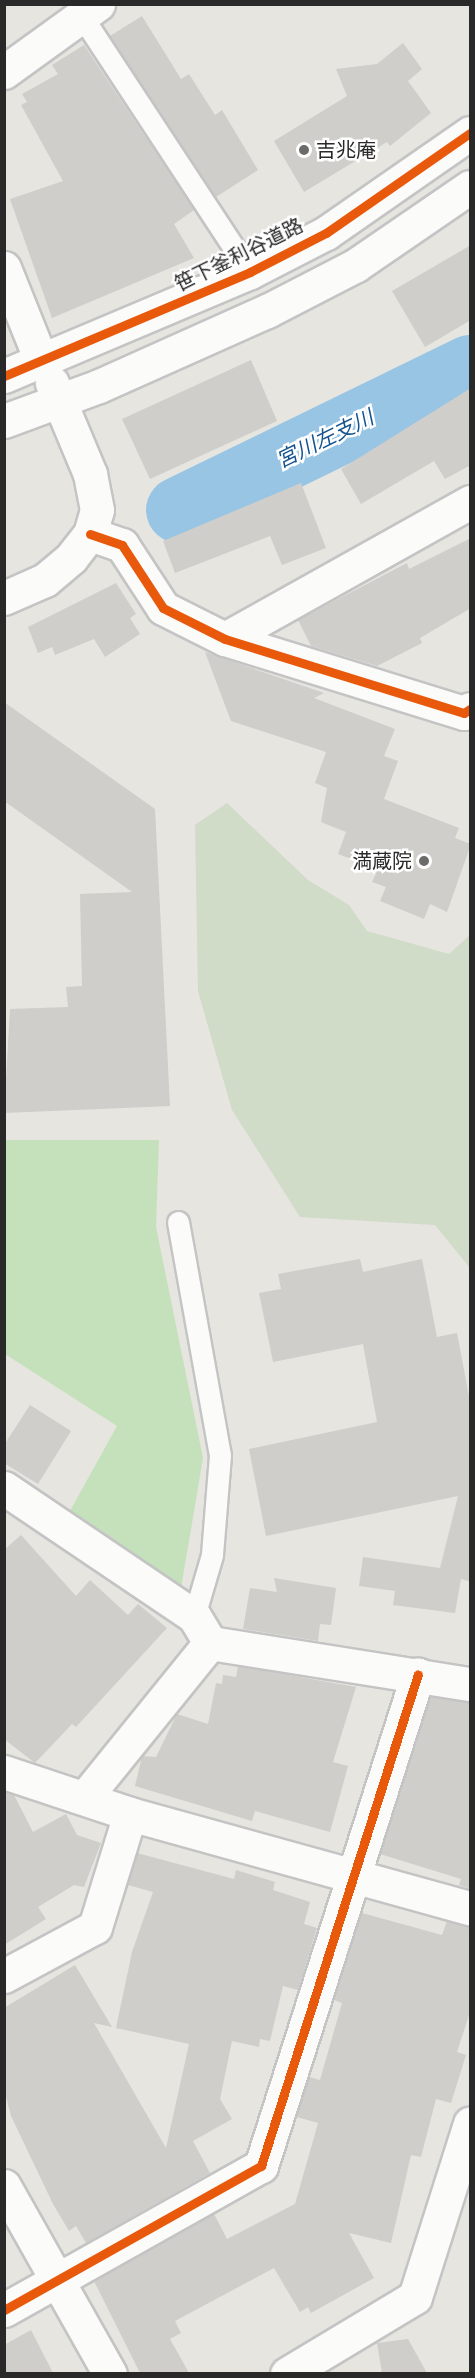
<!DOCTYPE html>
<meta charset="utf-8">
<style>
body{margin:0}
#map{position:relative;width:475px;height:2378px;overflow:hidden;background:#e6e5e0;font-family:Roboto,"Noto Sans JP",sans-serif}
div>[style]{position:absolute}
[style*='--x']{left:calc(var(--x)*1px);top:calc(var(--y)*1px);width:calc(var(--w)*1px);rotate:calc(var(--a)*1deg)}
.green>*{inset:0;background:#c4e1bb}
.cemetery>*{inset:0;background:#d0dbc8}
.river>*{height:66px;margin:-33px;padding:0 33px;transform-origin:33px;border-radius:33px;background:#98c5e4}
.building>*{inset:0;background:#cfceca}
.roads{filter:drop-shadow(2px 0 #c4c4c5) drop-shadow(-2px 0 #c4c4c5) drop-shadow(0 2px #c4c4c5) drop-shadow(0 -2px #c4c4c5)}
.service>*{height:21px;margin:-10.5px;padding:0 10.5px;transform-origin:10.5px;border-radius:10.5px;background:#fbfbfa}
.minor>*{height:33px;margin:-16.5px;padding:0 16.5px;transform-origin:16.5px;border-radius:16.5px;background:#fbfbfa}
.tertiary>*{height:33px;margin:-16.5px;padding:0 16.5px;transform-origin:16.5px;border-radius:16.5px;background:#fbfbfa}
.cycleway>*{height:9px;margin:-4.5px;padding:0 4.5px;transform-origin:4.5px;border-radius:4.5px;background:#e8590c}
.dots>*{width:16px;height:16px;translate:-50% -50%;box-sizing:border-box;border:3px solid #fff;border-radius:50%}
span{translate:-50% -50%;white-space:nowrap;text-align:center;line-height:1.15;-webkit-text-stroke:5px #fff;paint-order:stroke}
.poi-label{font-size:20px;color:#292929}
.left{translate:0 -50%;text-align:left}
.right{translate:-100% -50%;text-align:right}
.street-label{font-size:20px;color:#292929}
.water-label{font-size:21px;color:#17548f;font-style:italic}
.frame{position:absolute;inset:0;border:6px solid #292929;pointer-events:none}
</style>
<div id="map">
<div class="green">
<div style="clip-path:polygon(4px 1140px,159px 1140px,156px 1227px,203px 1458px,181px 1588px,65px 1520px,117px 1426px,5px 1354px)"></div>
</div>
<div class="cemetery">
<div style="clip-path:polygon(227px 803px,308px 880px,349px 905px,367px 931px,449px 954px,470px 935px,470px 1268px,435px 1225px,300px 1217px,232px 1110px,198px 991px,195px 825px)"></div>
</div>
<div class="river">
<div style="--x:179;--y:510;--w:324;--a:-26"></div>
</div>
<div class="building">
<div style="clip-path:polygon(142px 16px,181px 79px,189px 74px,215px 115px,222px 110px,258px 170px,216px 197px,110px 36px)"></div>
<div style="clip-path:polygon(403px 43px,422px 69px,408px 81px,431px 113px,390px 146px,387px 142px,304px 192px,274px 141px,347px 96px,336px 69px,377px 64px)"></div>
<div style="clip-path:polygon(84px 45px,194px 210px,174px 224px,194px 258px,52px 318px,10px 199px,63px 181px,21px 105px,27px 102px,22px 94px,58px 74px,52px 65px)"></div>
<div style="clip-path:polygon(471px 245px,471px 320px,425px 347px,392px 291px)"></div>
<div style="clip-path:polygon(251px 360px,277px 421px,150px 479px,122px 419px)"></div>
<div style="clip-path:polygon(471px 388px,471px 465px,445px 479px,434px 461px,361px 504px,341px 469px)"></div>
<div style="clip-path:polygon(301px 483px,326px 548px,282px 565px,270px 536px,175px 573px,163px 541px)"></div>
<div style="clip-path:polygon(471px 538px,471px 608px,420px 638px,422px 643px,377px 666px,311px 646px,298px 620px,407px 563px,409px 569px)"></div>
<div style="clip-path:polygon(116px 583px,136px 614px,130px 618px,140px 634px,105px 657px,94px 639px,55px 655px,52px 647px,38px 653px,28px 627px)"></div>
<div style="clip-path:polygon(205px 652px,324px 693px,314px 698px,395px 729px,384px 756px,398px 761px,384px 799px,459px 828px,455px 838px,471px 844px,447px 912px,430px 904px,424px 919px,380px 901px,386px 887px,372px 882px,378px 869px,338px 854px,346px 832px,321px 822px,327px 788px,315px 783px,326px 752px,231px 721px)"></div>
<div style="clip-path:polygon(4px 702px,155px 809px,170px 1106px,4px 1113px,10px 1009px,68px 1007px,66px 987px,82px 986px,80px 894px,132px 892px,4px 801px)"></div>
<div style="clip-path:polygon(360px 1259px,363px 1272px,422px 1259px,437px 1337px,457px 1333px,471px 1407px,471px 1582px,461px 1579px,455px 1613px,393px 1605px,395px 1591px,359px 1586px,363px 1557px,440px 1568px,458px 1496px,266px 1536px,249px 1449px,377px 1422px,363px 1344px,273px 1362px,259px 1293px,281px 1289px,278px 1274px)"></div>
<div style="clip-path:polygon(30px 1405px,71px 1431px,38px 1484px,4px 1463px,4px 1445px)"></div>
<div style="clip-path:polygon(21px 1535px,76px 1596px,90px 1580px,128px 1615px,138px 1604px,167px 1628px,76px 1727px,72px 1724px,35px 1763px,4px 1739px,4px 1550px)"></div>
<div style="clip-path:polygon(274px 1578px,336px 1588px,331px 1625px,320px 1624px,318px 1641px,243px 1629px,250px 1588px,277px 1592px)"></div>
<div style="clip-path:polygon(238px 1666px,356px 1687px,333px 1762px,348px 1766px,330px 1832px,255px 1811px,252px 1821px,135px 1786px,142px 1756px,156px 1757px,177px 1714px,208px 1724px,216px 1683px,222px 1684px,223px 1675px,236px 1677px)"></div>
<div style="clip-path:polygon(430px 1697px,471px 1702px,471px 1889px,459px 1885px,461px 1879px,380px 1854px)"></div>
<div style="clip-path:polygon(4px 1792px,14px 1795px,33px 1832px,66px 1814px,77px 1835px,101px 1843px,84px 1887px,74px 1885px,38px 1907px,46px 1919px,4px 1945px)"></div>
<div style="clip-path:polygon(137px 1853px,234px 1879px,236px 1870px,275px 1882px,273px 1890px,310px 1902px,304px 1924px,317px 1928px,298px 1990px,283px 1986px,270px 2041px,260px 2039px,259px 2047px,232px 2041px,220px 2099px,232px 2119px,193px 2141px,210px 2173px,86px 2243px,76px 2226px,69px 2231px,53px 2204px,11px 2116px,4px 2089px,4px 2008px,75px 1965px,112px 2027px,94px 2023px,166px 2148px,189px 2044px,116px 2028px,132px 1952px,153px 1892px,128px 1885px)"></div>
<div style="clip-path:polygon(362px 1913px,442px 1935px,447px 1921px,471px 1926px,471px 2009px,457px 2052px,466px 2055px,451px 2103px,436px 2099px,421px 2157px,411px 2155px,391px 2243px,349px 2233px,374px 2278px,311px 2313px,308px 2307px,300px 2312px,274px 2268px,175px 2321px,181px 2333px,170px 2339px,189px 2373px,140px 2373px,94px 2281px,214px 2214px,227px 2239px,295px 2204px,318px 2123px,297px 2117px,309px 2077px,320px 2080px,342px 2003px,334px 2000px)"></div>
<div style="clip-path:polygon(31px 2330px,53px 2373px,4px 2373px,4px 2345px)"></div>
<div style="clip-path:polygon(408px 2339px,427px 2373px,382px 2373px,377px 2343px)"></div>
</div>
<div class="roads">
<div class="service">
<div style="--x:81;--y:15;--w:308;--a:56.7"></div>
<div style="--x:178;--y:1222;--w:237;--a:79.8"></div>
<div style="--x:220;--y:1455;--w:100;--a:94.6"></div>
<div style="--x:212;--y:1555;--w:64;--a:106.4"></div>
</div>
<div class="minor">
<div style="--x:4;--y:72;--w:116;--a:-35.9"></div>
<div style="--x:4;--y:268;--w:102;--a:68.2"></div>
<div style="--x:90;--y:534;--w:34;--a:19"></div>
<div style="--x:122;--y:545;--w:75;--a:56.9"></div>
<div style="--x:163;--y:608;--w:69;--a:26.6"></div>
<div style="--x:225;--y:639;--w:250;--a:17.2"></div>
<div style="--x:464;--y:713;--w:7;--a:-34"></div>
<div style="--x:225;--y:639;--w:281;--a:-29.2"></div>
<div style="--x:4;--y:1488;--w:229;--a:34"></div>
<div style="--x:194;--y:1616;--w:31;--a:59"></div>
<div style="--x:210;--y:1643;--w:263;--a:9"></div>
<div style="--x:4;--y:1772;--w:133;--a:18.4"></div>
<div style="--x:130;--y:1814;--w:353;--a:15.5"></div>
<div style="--x:86;--y:1796;--w:197;--a:-51"></div>
<div style="--x:4;--y:1976;--w:103;--a:-28.3"></div>
<div style="--x:95;--y:1927;--w:118;--a:-72.8"></div>
<div style="--x:4;--y:2310;--w:295;--a:-29.3"></div>
<div style="--x:261;--y:2166;--w:516;--a:-72.3"></div>
<div style="--x:287;--y:2374;--w:149;--a:-31"></div>
<div style="--x:415;--y:2297;--w:182;--a:-72.4"></div>
</div>
<div class="tertiary">
<div style="--x:4;--y:376;--w:267;--a:-22.9"></div>
<div style="--x:250;--y:272;--w:85;--a:-27.2"></div>
<div style="--x:326;--y:233;--w:175;--a:-34.8"></div>
<div style="--x:4;--y:421;--w:101;--a:-20.2"></div>
<div style="--x:99;--y:386;--w:184;--a:-24.1"></div>
<div style="--x:267;--y:311;--w:100;--a:-27.3"></div>
<div style="--x:356;--y:265;--w:138;--a:-34.4"></div>
<div style="--x:4;--y:598;--w:45;--a:-23.7"></div>
<div style="--x:45;--y:580;--w:34;--a:-40"></div>
<div style="--x:71;--y:558;--w:31;--a:-52"></div>
<div style="--x:90;--y:534;--w:25;--a:-74"></div>
<div style="--x:97;--y:510;--w:37;--a:-101"></div>
<div style="--x:90;--y:474;--w:99;--a:-112.7"></div>
<div style="--x:4;--y:2186;--w:216;--a:60.6"></div>
</div>
</div>
<div class="cycleway">
<div style="--x:4;--y:376;--w:267;--a:-22.9"></div>
<div style="--x:250;--y:272;--w:85;--a:-27.2"></div>
<div style="--x:326;--y:233;--w:175;--a:-34.8"></div>
<div style="--x:90;--y:534;--w:34;--a:19"></div>
<div style="--x:122;--y:545;--w:75;--a:56.9"></div>
<div style="--x:163;--y:608;--w:69;--a:26.6"></div>
<div style="--x:225;--y:639;--w:250;--a:17.2"></div>
<div style="--x:464;--y:713;--w:7;--a:-34"></div>
<div style="--x:4;--y:2310;--w:295;--a:-29.3"></div>
<div style="--x:261;--y:2166;--w:516;--a:-72.3"></div>
</div>
<div class="dots">
<div style="left:304px;top:150px;background:#6b6b69"></div>
<div style="left:424px;top:861px;background:#6b6b69"></div>
</div>
<div class="poi-label">
<span class="left" style="left:316px;top:150px">吉兆庵</span>
<span class="right" style="left:412px;top:861px">満蔵院</span>
</div>
<div class="street-label">
<span style="left:239px;top:255px;rotate:-26deg">笹下釜利谷道路</span>
</div>
<div class="water-label">
<span style="left:325px;top:439px;rotate:-26deg">宮川左支川</span>
</div>
<div class="frame"></div>
</div>
